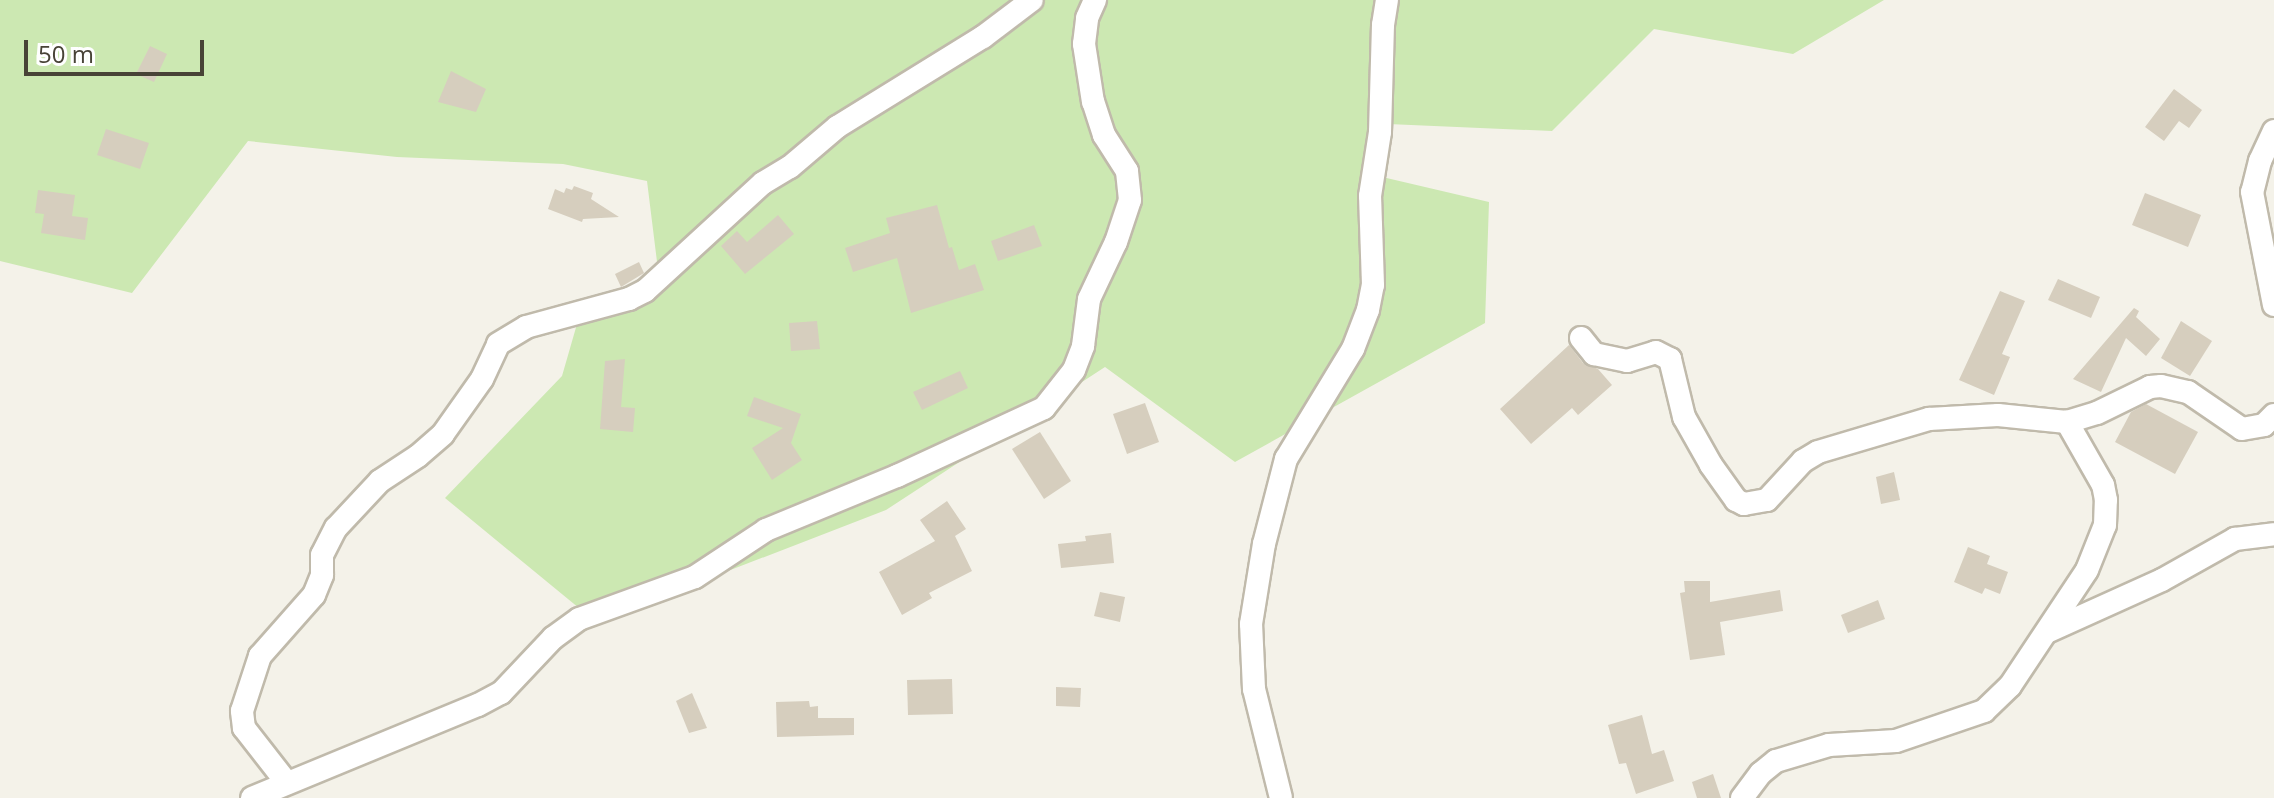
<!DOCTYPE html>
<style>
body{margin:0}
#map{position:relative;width:2274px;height:798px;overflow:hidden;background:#f4f2e9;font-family:"Open Sans",sans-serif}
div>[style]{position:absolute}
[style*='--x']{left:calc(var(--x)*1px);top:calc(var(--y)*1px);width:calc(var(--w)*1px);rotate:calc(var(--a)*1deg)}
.green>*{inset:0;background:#cce8b2}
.building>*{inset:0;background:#d6cebe}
.roads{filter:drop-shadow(2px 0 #c0baab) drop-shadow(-2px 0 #c0baab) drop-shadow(0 2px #c0baab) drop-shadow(0 -2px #c0baab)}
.minor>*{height:22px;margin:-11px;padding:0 11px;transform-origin:11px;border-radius:11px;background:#fff}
span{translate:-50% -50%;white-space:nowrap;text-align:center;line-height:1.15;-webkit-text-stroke:6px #fff;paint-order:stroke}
.scale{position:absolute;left:24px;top:40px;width:180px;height:36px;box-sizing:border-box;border:4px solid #484337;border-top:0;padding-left:10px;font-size:24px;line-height:28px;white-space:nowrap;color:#484337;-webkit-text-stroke:6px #fff;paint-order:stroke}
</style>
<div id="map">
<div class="green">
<div style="clip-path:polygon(0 0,1884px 0,1793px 54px,1654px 29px,1552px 131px,1388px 124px,1378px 176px,1489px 202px,1485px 323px,1235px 462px,1105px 367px,886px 510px,596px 622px,445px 498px,562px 376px,577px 324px,660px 286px,647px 181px,563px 164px,397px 157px,248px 141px,132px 293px,0 261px)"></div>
</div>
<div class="building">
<div style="clip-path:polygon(150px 46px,167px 54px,154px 82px,136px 74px)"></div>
<div style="clip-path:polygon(451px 71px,486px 89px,476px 112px,438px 102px)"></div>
<div style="clip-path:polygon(2174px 89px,2202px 110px,2189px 128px,2179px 121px,2164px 141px,2145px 127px)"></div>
<div style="clip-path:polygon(106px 129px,149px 143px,140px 169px,97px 155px)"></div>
<div style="clip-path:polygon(574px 186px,593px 193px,591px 199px,619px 217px,583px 219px,582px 222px,548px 209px,555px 189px,564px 193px,566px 188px,572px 190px)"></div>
<div style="clip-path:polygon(38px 190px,75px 195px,72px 216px,88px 218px,85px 240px,41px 233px,44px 214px,35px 213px)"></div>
<div style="clip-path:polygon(2145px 193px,2201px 215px,2188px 247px,2132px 225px)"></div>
<div style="clip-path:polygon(937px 205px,949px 248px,952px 247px,959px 270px,975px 264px,984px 290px,911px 313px,897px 258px,853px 272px,845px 248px,890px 233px,886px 218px)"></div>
<div style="clip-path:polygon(778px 215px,794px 234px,745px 274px,721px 246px,737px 231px,747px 242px)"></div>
<div style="clip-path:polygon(1034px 225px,1042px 246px,998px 261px,991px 241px)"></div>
<div style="clip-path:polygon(639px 262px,644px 273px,621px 287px,615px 274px)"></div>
<div style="clip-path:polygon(2058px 279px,2100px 297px,2091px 318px,2048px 300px)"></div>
<div style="clip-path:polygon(2000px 291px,2025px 301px,2002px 354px,2010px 357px,1994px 395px,1959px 380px)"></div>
<div style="clip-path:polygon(2134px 308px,2139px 311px,2136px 317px,2160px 339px,2146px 356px,2126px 338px,2101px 392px,2073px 379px)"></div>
<div style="clip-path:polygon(817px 321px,820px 349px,791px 351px,789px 323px)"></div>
<div style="clip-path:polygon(2181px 321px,2212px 341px,2190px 376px,2161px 358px)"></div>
<div style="clip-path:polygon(1569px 345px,1583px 363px,1598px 369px,1612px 385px,1578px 415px,1572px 408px,1531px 444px,1500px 409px)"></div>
<div style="clip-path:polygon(625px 359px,621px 407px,635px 408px,633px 432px,600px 429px,605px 361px)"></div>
<div style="clip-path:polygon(960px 371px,968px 388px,922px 410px,913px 392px)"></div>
<div style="clip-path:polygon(754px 397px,801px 414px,791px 443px,802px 460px,772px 480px,752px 448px,783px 428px,747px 416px)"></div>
<div style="clip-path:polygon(1145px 403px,1159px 442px,1127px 454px,1113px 414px)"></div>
<div style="clip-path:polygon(2146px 404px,2198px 432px,2175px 474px,2115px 442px,2131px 412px)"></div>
<div style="clip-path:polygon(1040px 432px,1071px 481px,1044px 499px,1012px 449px)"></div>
<div style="clip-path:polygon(1894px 472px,1900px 500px,1881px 504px,1876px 477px)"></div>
<div style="clip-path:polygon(947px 501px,966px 529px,955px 536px,972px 571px,929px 593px,932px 598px,902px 615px,879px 572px,935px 541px,920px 520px)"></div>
<div style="clip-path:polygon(1111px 533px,1114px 563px,1061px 568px,1058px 544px,1086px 541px,1085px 536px)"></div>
<div style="clip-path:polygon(1968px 547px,1990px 556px,1987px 564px,2008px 572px,2000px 594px,1985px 588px,1982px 594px,1954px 582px)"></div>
<div style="clip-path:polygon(1684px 581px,1710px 581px,1710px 602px,1780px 590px,1783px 611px,1720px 622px,1725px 655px,1690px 660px,1680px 593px,1685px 592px)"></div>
<div style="clip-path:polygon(1100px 592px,1125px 597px,1120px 622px,1094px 616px)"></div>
<div style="clip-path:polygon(1878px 600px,1885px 619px,1848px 633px,1841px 615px)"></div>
<div style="clip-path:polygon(952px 679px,953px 714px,908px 715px,907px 680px)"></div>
<div style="clip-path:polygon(1056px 687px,1081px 688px,1080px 707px,1056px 706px)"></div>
<div style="clip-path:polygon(692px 693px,707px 728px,689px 733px,676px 701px)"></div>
<div style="clip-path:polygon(809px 701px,810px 707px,818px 706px,818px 718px,854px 718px,854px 735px,777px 737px,776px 702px)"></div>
<div style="clip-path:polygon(1642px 715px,1652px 754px,1664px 750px,1674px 781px,1636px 794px,1626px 763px,1619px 764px,1608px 725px)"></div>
<div style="clip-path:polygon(1713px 774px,1721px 798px,1697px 798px,1692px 782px)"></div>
</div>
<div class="roads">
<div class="minor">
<div style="--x:2274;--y:131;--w:33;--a:115"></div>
<div style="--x:2260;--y:161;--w:32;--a:104"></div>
<div style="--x:2252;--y:192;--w:115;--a:79"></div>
<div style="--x:1581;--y:338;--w:21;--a:51"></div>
<div style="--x:1594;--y:354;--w:34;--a:12"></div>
<div style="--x:1627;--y:361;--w:30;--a:-17"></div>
<div style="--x:1656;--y:352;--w:16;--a:27"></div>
<div style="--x:1670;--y:359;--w:60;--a:76.4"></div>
<div style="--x:1684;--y:417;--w:55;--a:60.6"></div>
<div style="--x:1711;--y:465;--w:43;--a:54.5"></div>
<div style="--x:1736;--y:500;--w:9;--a:27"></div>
<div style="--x:1744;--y:504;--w:23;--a:-10"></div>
<div style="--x:1767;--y:500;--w:53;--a:-47.3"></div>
<div style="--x:1803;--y:461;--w:17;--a:-31"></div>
<div style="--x:1818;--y:452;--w:116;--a:-16.6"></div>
<div style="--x:1929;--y:419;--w:69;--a:-3.3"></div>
<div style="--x:1998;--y:415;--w:69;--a:5.8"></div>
<div style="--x:2067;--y:422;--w:31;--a:-17"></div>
<div style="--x:2097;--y:413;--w:59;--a:-26.1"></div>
<div style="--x:2150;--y:387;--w:11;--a:-5"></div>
<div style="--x:2161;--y:386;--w:28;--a:13"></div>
<div style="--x:2188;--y:392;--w:65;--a:34.4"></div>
<div style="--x:2242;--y:429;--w:22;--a:-10"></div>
<div style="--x:2264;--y:425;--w:14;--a:-45"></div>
<div style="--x:2049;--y:631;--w:124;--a:-24.3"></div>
<div style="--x:2162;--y:580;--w:84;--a:-29.3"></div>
<div style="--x:2235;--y:539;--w:39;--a:-7"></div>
<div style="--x:287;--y:783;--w:70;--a:-128"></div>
<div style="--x:244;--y:728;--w:17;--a:-97"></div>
<div style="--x:242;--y:711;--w:58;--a:-71.9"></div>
<div style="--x:260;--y:656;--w:81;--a:-48.5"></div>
<div style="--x:314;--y:595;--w:22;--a:-68"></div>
<div style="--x:322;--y:575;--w:20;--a:-90"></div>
<div style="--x:322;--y:555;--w:30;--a:-63"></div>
<div style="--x:336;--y:528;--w:64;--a:-46.9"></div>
<div style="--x:380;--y:481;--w:45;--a:-33.3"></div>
<div style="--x:418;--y:456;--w:33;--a:-41"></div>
<div style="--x:443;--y:434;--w:67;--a:-54.7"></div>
<div style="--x:482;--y:379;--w:38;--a:-65"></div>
<div style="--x:498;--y:344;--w:33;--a:-31"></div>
<div style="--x:526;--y:327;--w:107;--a:-15.2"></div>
<div style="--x:629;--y:299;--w:18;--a:-27"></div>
<div style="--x:645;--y:291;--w:160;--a:-42.5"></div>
<div style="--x:763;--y:183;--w:31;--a:-31"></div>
<div style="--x:790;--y:167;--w:62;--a:-40.4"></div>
<div style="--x:837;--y:127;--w:172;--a:-31.7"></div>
<div style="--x:983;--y:37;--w:61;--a:-37.1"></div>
<div style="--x:252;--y:798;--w:244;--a:-22.4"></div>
<div style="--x:478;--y:705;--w:26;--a:-28"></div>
<div style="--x:501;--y:693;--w:76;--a:-46.6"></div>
<div style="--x:553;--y:638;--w:32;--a:-36"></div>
<div style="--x:579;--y:619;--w:123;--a:-19.9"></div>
<div style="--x:695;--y:577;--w:85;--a:-33.5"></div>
<div style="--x:766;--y:530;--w:142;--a:-22.4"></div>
<div style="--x:897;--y:476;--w:162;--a:-24.8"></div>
<div style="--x:1044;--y:408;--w:48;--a:-51.7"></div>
<div style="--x:1074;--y:370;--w:26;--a:-69"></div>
<div style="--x:1083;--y:346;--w:47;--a:-82.7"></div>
<div style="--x:1089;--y:299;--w:63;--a:-64.7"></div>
<div style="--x:1116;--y:242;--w:44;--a:-71.6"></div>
<div style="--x:1130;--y:200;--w:29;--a:-96"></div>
<div style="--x:1127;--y:171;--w:43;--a:-122.6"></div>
<div style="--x:1104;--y:135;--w:35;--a:-108"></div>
<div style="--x:1093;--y:102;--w:59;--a:-98.8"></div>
<div style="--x:1084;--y:44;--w:26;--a:-83"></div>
<div style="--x:1087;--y:18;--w:20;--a:-66"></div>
<div style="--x:1281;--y:798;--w:112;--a:-103.9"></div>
<div style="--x:1254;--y:689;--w:65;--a:-92.6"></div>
<div style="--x:1251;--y:624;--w:81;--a:-80.8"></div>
<div style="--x:1264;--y:544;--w:88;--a:-75.5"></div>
<div style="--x:1286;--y:459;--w:129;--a:-58.7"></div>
<div style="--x:1353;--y:349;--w:42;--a:-69"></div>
<div style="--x:1368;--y:310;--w:25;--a:-79"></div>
<div style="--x:1373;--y:285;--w:89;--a:-91.9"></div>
<div style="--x:1370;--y:196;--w:65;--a:-81.1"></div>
<div style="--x:1380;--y:132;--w:107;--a:-88.4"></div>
<div style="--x:1383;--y:25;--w:25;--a:-81"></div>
<div style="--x:1742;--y:798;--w:31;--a:-53"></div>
<div style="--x:1761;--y:773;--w:19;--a:-39"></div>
<div style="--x:1776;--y:761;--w:55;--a:-16.8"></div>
<div style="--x:1829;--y:745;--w:67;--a:-3.4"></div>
<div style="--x:1896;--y:741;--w:93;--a:-18.8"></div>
<div style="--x:1984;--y:711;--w:36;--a:-44"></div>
<div style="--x:2010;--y:686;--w:139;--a:-56.4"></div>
<div style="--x:2087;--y:570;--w:48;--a:-68.2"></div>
<div style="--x:2105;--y:525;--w:25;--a:-88"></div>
<div style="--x:2106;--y:500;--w:15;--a:-101"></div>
<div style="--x:2103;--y:485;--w:73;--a:-119.7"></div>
</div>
</div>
<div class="scale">50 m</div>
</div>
